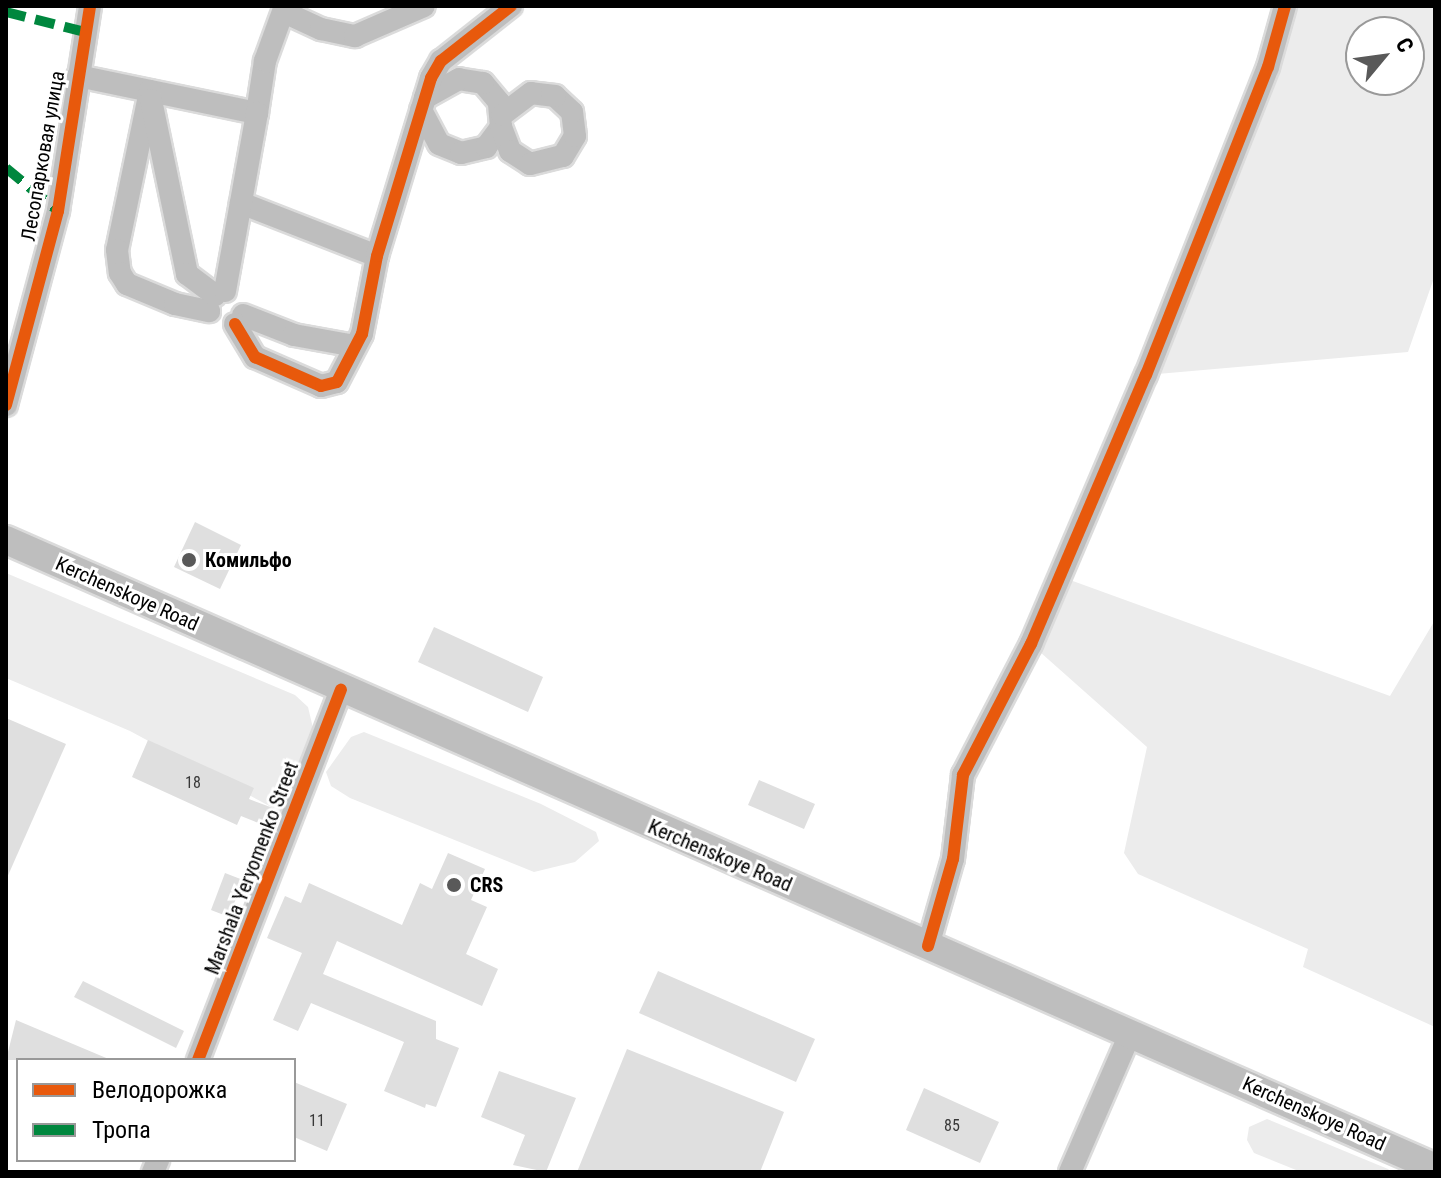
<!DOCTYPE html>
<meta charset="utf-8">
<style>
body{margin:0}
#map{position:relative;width:1441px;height:1178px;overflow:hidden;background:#fff;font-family:"Roboto Condensed",sans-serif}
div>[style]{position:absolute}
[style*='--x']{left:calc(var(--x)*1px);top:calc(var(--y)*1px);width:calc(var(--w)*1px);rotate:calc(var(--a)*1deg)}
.green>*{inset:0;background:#ececec}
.building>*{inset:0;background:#dfdfdf}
.roads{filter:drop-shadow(2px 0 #dbdbdb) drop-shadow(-2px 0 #dbdbdb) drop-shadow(0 2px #dbdbdb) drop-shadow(0 -2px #dbdbdb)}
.minor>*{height:22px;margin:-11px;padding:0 11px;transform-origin:11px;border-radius:11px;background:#bebebe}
.major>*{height:28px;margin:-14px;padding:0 14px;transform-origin:14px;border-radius:14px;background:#bebebe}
.quiet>*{height:10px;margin-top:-5px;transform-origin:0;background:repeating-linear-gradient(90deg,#00873e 0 20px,transparent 0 30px)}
.cycleway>*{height:12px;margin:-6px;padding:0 6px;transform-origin:6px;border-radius:6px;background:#e8590c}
.dots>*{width:22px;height:22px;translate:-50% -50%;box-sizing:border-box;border:4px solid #fff;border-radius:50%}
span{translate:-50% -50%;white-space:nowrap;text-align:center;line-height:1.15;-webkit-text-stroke:6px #fff;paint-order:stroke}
.number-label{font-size:16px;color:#383838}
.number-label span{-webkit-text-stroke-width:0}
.street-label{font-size:20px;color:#000}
.poi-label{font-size:20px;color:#000;font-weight:700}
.left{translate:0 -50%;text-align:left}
.frame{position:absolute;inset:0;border:8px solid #000;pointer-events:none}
.legend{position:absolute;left:16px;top:1058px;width:280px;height:104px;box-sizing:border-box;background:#fff;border:2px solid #999;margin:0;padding:10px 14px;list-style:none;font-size:24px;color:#000}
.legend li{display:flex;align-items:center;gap:16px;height:40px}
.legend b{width:40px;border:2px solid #999}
.north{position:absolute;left:1345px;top:16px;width:80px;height:80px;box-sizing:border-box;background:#fff;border:2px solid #999;border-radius:50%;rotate:61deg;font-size:22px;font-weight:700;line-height:32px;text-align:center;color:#000}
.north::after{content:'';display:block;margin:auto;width:28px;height:36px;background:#595959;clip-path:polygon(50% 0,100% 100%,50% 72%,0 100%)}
</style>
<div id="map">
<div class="green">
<div style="clip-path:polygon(evenodd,1285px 6px,1435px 6px,1435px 275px,1408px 352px,1146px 375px,1285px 6px,1361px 32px,1409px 32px,1409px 80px,1361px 80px,1361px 32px)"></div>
<div style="clip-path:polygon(6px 573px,295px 695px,308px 707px,313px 728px,258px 882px,243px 880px,273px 808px,130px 731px,6px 678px)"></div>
<div style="clip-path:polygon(1059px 576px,1390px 696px,1435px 620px,1435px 1027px,1303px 967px,1308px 949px,1138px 874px,1124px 853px,1147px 747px,1031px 644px)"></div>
<div style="clip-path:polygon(364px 732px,541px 804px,596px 832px,599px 841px,575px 862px,534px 872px,350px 798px,331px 786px,326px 772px,351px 737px)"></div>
<div style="clip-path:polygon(1267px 1119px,1388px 1169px,1391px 1172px,1301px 1172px,1254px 1153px,1247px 1140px,1249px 1127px)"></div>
</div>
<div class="building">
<div style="clip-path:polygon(195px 522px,241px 545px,220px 589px,174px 567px)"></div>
<div style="clip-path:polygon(434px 627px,543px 677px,528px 712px,418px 662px)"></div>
<div style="clip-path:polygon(6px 718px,66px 744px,6px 880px)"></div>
<div style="clip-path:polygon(148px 740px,254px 788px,249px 799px,273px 808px,266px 826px,241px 816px,237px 825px,132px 777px)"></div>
<div style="clip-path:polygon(759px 780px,815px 804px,804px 829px,748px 805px)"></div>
<div style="clip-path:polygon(448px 853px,485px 869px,471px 900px,487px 907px,466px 954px,498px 969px,482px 1006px,337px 941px,323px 974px,436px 1021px,436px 1039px,459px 1048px,436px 1107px,426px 1104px,425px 1108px,384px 1091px,404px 1042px,311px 1003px,298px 1031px,273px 1020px,302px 953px,267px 938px,285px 896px,301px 903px,309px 883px,402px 925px,420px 883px,432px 889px)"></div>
<div style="clip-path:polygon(225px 873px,243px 880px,229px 917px,211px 910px)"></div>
<div style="clip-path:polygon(658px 971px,815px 1039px,796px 1082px,639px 1013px)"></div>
<div style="clip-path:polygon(83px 981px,184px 1031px,176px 1048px,74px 997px)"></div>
<div style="clip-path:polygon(16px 1020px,111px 1060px,6px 1060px)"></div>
<div style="clip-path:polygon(627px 1049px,784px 1112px,760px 1172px,577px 1172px)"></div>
<div style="clip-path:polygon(499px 1071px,576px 1098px,546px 1172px,513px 1165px,525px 1135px,481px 1117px)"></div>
<div style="clip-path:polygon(294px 1082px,347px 1104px,327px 1151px,294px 1137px)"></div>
<div style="clip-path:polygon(924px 1088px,999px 1122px,980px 1163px,906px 1130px)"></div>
</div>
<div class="roads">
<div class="minor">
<div style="--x:284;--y:12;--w:41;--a:24.7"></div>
<div style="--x:321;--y:29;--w:35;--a:12"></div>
<div style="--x:355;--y:36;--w:75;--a:-23.5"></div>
<div style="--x:78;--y:76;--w:183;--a:11.7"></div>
<div style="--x:257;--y:113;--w:53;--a:-81.3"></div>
<div style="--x:265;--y:61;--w:59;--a:-70"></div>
<div style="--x:150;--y:91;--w:162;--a:101.7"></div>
<div style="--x:117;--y:250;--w:23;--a:83"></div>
<div style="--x:120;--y:273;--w:13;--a:58"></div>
<div style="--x:127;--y:284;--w:52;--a:22.6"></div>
<div style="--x:175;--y:304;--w:35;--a:12"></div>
<div style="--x:151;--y:100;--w:178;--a:78.3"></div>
<div style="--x:187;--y:274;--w:35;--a:37"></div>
<div style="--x:421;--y:110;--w:38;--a:62"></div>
<div style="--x:439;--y:144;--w:24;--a:22"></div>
<div style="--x:461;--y:153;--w:26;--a:-13"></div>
<div style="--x:486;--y:147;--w:25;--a:-53"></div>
<div style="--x:501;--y:127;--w:25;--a:-95"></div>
<div style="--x:499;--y:102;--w:25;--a:-130"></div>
<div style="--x:483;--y:83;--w:24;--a:-171"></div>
<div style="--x:459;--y:79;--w:39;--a:151"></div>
<div style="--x:501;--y:127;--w:26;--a:69"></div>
<div style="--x:510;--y:151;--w:24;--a:33"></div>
<div style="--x:530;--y:164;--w:34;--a:-14"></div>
<div style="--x:563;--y:156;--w:23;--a:-59"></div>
<div style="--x:575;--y:136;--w:24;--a:-97"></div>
<div style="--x:572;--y:112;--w:23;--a:-137"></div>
<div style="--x:555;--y:96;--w:24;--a:-173"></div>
<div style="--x:531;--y:93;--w:36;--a:143"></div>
<div style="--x:241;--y:203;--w:146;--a:21.3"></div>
<div style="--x:225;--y:291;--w:181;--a:-79.8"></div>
<div style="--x:243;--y:315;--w:55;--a:21.4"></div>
<div style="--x:294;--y:335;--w:62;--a:10.2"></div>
<div style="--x:235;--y:324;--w:39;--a:59"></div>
<div style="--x:255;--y:357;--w:72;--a:23.7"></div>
<div style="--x:321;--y:386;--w:16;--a:-14"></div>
<div style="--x:337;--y:382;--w:54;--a:-62.5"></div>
<div style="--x:362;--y:334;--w:79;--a:-79.1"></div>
<div style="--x:377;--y:256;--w:186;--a:-73.1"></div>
<div style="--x:431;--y:78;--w:20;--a:-60"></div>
<div style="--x:441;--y:61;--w:89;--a:-38.2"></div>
<div style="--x:6;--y:405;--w:201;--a:-75"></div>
<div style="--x:58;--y:211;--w:207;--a:-81.1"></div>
<div style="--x:928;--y:946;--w:91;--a:-74"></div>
<div style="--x:953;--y:859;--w:85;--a:-83.2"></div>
<div style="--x:963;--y:775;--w:148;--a:-62.6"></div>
<div style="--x:1031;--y:644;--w:293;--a:-66.9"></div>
<div style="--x:1146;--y:375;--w:331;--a:-68.4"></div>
<div style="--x:1268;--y:67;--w:63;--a:-74.4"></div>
<div style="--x:198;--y:1060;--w:397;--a:-68.9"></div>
<div style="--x:153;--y:1172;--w:13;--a:-67"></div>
<div style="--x:1070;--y:1172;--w:150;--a:-66.5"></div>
</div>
<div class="major">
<div style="--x:6;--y:540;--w:1561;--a:23.72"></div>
</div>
</div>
<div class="quiet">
<div style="--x:6;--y:12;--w:81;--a:14.2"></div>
<div style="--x:6;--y:168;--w:67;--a:39.6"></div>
</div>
<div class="cycleway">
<div style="--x:235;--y:324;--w:39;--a:59"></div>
<div style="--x:255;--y:357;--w:72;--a:23.7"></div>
<div style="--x:321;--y:386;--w:16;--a:-14"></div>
<div style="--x:337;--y:382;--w:54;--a:-62.5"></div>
<div style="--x:362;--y:334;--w:79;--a:-79.1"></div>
<div style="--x:377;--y:256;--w:186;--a:-73.1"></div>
<div style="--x:431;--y:78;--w:20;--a:-60"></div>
<div style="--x:441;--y:61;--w:89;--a:-38.2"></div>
<div style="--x:6;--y:405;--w:201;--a:-75"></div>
<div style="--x:58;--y:211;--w:207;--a:-81.1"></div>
<div style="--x:928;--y:946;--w:91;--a:-74"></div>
<div style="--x:953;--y:859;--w:85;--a:-83.2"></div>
<div style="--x:963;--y:775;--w:148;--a:-62.6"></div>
<div style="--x:1031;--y:644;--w:293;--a:-66.9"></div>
<div style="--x:1146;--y:375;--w:331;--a:-68.4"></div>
<div style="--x:1268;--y:67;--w:63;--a:-74.4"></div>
<div style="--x:198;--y:1060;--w:397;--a:-68.9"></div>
</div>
<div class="dots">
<div style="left:189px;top:560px;background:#595959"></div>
<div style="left:454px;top:885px;background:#595959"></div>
</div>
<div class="number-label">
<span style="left:193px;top:783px">18</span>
<span style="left:317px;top:1121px">11</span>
<span style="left:952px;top:1126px">85</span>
</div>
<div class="street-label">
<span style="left:43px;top:156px;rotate:-80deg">Лесопарковая улица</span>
<span style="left:127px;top:594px;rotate:24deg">Kerchenskoye Road</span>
<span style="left:720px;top:856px;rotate:23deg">Kerchenskoye Road</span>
<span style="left:252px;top:868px;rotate:-69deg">Marshala Yeryomenko Street</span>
<span style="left:1314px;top:1114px;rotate:24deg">Kerchenskoye Road</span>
</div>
<div class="poi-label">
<span class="left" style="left:205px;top:560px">Комильфо</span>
<span class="left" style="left:470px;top:885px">CRS</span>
</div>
<div class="frame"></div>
<ul class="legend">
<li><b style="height:10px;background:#e8590c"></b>Велодорожка</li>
<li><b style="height:10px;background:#00873e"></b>Тропа</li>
</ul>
<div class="north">С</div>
</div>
